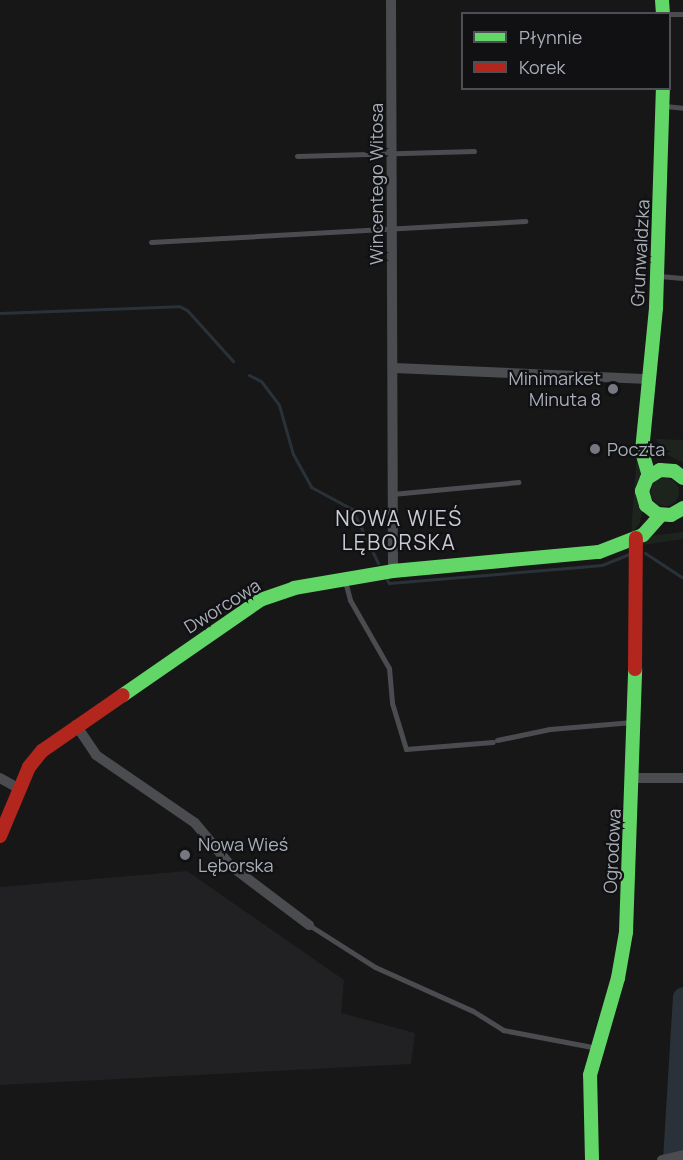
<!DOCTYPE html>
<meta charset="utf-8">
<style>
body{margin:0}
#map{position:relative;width:683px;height:1160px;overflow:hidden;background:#171717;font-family:Manrope,sans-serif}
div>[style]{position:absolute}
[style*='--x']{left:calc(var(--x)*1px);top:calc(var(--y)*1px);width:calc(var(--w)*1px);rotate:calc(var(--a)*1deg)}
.built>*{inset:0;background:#212123}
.green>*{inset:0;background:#1d241e}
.round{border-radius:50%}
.stream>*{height:3px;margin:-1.5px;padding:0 1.5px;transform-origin:1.5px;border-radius:1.5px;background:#2a3239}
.river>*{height:20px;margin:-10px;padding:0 10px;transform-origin:10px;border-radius:10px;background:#2a3239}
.lane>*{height:5px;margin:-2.5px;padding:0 2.5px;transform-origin:2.5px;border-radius:2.5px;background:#4b4c50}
.street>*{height:10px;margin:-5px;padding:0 5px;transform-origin:5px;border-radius:5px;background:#4b4c50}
.fast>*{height:14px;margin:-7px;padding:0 7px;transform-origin:7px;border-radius:7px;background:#63d668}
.jam>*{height:14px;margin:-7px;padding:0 7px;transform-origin:7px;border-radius:7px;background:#b3261e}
.dots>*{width:16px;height:16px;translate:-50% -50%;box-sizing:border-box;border:3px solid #111113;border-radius:50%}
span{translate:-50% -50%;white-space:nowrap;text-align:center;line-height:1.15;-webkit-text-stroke:4.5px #111113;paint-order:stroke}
.street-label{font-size:18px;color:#a8adb8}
.poi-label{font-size:18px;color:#a8adb8}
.right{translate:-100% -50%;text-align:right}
.left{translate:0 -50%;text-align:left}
.quarter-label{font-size:21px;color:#c9ccd4;letter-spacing:1.5px}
.legend{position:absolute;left:461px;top:12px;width:210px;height:78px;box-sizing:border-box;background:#111113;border:2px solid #4d4f55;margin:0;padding:8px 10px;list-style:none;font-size:18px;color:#a8adb8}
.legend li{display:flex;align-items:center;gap:12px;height:30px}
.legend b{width:30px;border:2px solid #4d4f55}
</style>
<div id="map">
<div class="built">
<div style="clip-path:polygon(187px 871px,344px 980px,341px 1013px,415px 1033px,411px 1064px,0 1085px,0 887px)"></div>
</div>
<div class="green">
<div style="clip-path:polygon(638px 439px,641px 471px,638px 501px,642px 512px,640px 523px,631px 534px)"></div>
<div style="clip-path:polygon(656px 439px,683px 440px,683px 463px,668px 455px)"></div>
<div class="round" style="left:651px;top:478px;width:28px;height:28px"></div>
<div style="clip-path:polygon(683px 532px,683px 539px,642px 545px,649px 536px)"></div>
</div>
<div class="stream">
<div style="--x:0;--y:313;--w:179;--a:-2.2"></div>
<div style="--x:179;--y:306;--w:9;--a:27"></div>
<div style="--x:187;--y:310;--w:69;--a:48"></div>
<div style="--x:249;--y:375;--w:13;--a:27"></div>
<div style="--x:261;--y:381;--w:30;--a:53"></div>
<div style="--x:279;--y:405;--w:51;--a:74.1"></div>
<div style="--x:293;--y:454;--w:38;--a:61"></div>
<div style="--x:311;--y:487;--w:47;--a:28.2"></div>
<div style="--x:352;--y:509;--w:60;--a:64.3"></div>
<div style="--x:645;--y:553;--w:45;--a:33.3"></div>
<div style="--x:387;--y:580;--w:4;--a:56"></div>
<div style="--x:389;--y:583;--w:191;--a:-4.8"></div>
<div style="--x:579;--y:567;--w:23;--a:-5"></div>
<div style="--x:602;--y:565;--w:29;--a:-22"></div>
</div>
<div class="river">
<div style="--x:673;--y:1160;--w:163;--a:-86.5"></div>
</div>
<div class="lane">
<div style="--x:670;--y:14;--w:13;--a:0"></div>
<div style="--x:665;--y:106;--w:18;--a:6"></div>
<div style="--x:297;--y:156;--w:177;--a:-1.6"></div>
<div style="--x:151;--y:242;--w:375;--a:-3.2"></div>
<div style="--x:659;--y:276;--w:24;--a:5"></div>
<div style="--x:392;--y:494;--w:127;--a:-5.4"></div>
<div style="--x:345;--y:581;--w:20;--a:75"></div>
<div style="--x:350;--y:600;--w:78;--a:60.2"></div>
<div style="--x:389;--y:668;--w:35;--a:85"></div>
<div style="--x:392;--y:703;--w:48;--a:73.1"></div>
<div style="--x:406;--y:749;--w:87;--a:-4.6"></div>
<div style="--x:497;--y:740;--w:54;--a:-11.7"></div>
<div style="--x:550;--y:729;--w:83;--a:-4.8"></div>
<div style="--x:309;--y:925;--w:78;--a:32.5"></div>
<div style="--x:375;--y:967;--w:107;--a:24.2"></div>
<div style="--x:473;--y:1011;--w:36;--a:32"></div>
<div style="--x:503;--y:1030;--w:96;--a:10.8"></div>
</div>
<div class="street">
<div style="--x:391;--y:0;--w:571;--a:89.8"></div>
<div style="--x:394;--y:368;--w:255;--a:2.5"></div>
<div style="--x:76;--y:725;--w:36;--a:56"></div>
<div style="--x:96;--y:755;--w:120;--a:34.5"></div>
<div style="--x:195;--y:823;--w:56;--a:50.1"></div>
<div style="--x:231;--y:866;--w:98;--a:37.1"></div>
<div style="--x:0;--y:778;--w:23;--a:29"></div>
<div style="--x:634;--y:778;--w:49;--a:0"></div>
<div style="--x:662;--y:1160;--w:22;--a:-13"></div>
</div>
<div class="fast">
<div style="--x:662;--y:0;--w:14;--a:86"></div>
<div style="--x:649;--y:476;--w:26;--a:-106"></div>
<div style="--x:642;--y:451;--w:144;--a:-84.4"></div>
<div style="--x:656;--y:308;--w:220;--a:-88.2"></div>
<div style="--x:683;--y:478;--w:11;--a:-142"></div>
<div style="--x:674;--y:471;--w:14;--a:-176"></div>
<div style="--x:660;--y:470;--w:15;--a:148"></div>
<div style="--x:647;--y:478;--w:14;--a:111"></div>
<div style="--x:642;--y:491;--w:15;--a:74"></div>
<div style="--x:646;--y:505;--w:14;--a:39"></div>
<div style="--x:657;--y:514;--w:14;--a:4"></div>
<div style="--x:671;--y:515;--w:14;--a:-30"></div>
<div style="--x:123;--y:695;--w:167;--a:-34.7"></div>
<div style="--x:260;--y:600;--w:36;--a:-19"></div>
<div style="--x:294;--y:588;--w:100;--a:-9.7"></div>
<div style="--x:393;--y:571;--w:207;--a:-5.3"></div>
<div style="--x:599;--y:552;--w:47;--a:-21.1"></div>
<div style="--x:643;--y:535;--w:27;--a:-48"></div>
<div style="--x:592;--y:1160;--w:85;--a:-91.3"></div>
<div style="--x:590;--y:1075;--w:101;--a:-73.9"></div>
<div style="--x:618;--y:978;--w:47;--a:-80.1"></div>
<div style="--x:626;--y:932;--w:263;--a:-88"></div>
</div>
<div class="jam">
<div style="--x:635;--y:669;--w:131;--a:-89.6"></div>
<div style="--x:0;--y:836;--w:75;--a:-67.2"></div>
<div style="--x:29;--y:767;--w:21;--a:-51"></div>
<div style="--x:42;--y:751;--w:98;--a:-34.7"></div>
</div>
<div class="dots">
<div style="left:613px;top:389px;background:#757880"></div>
<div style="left:595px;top:449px;background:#757880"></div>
<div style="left:185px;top:855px;background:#757880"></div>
</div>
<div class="street-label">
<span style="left:376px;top:184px;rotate:-90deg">Wincentego Witosa</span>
<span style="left:640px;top:253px;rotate:-87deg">Grunwaldzka</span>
<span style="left:222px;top:606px;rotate:-32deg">Dworcowa</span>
<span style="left:612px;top:851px;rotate:-87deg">Ogrodowa</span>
</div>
<div class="poi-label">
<span class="right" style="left:601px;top:389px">Minimarket<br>Minuta 8</span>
<span class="left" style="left:607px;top:449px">Poczta</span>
<span class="left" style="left:198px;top:855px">Nowa Wieś<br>Lęborska</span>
</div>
<div class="quarter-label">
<span style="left:399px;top:530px">NOWA WIEŚ<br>LĘBORSKA</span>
</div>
<ul class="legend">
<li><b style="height:8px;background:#63d668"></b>Płynnie</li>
<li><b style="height:8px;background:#b3261e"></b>Korek</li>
</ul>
</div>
